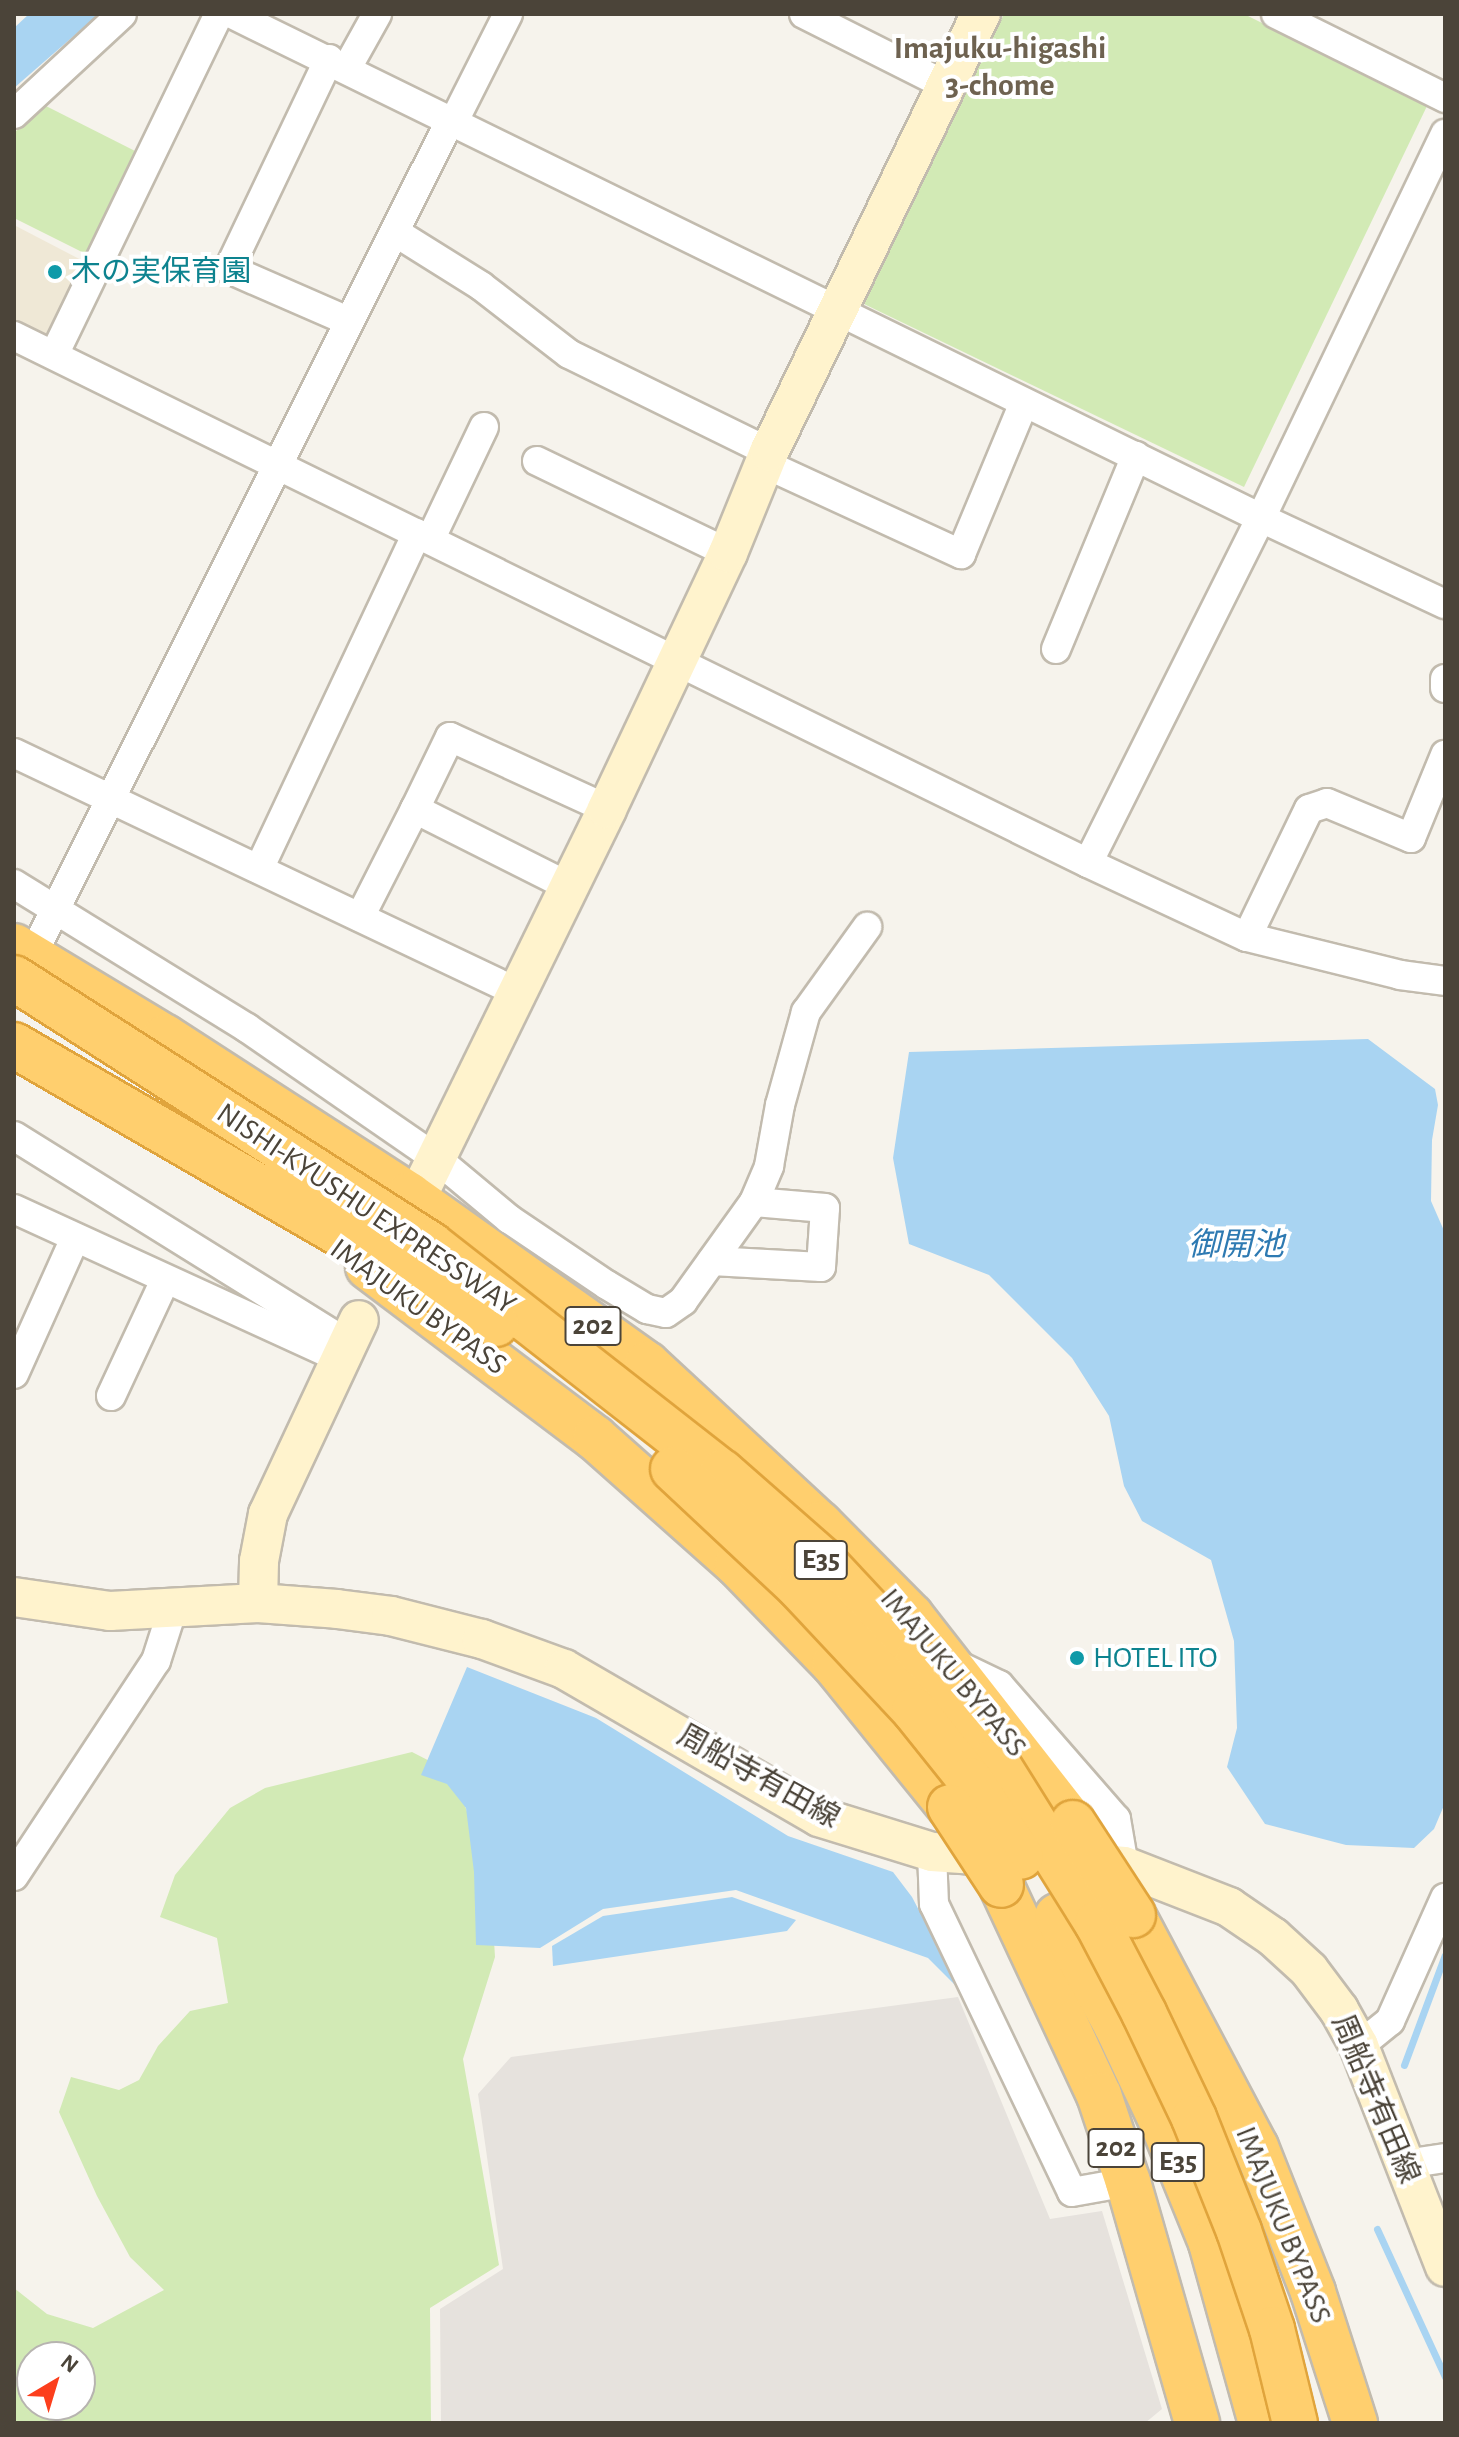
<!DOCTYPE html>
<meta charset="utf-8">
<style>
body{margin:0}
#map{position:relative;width:1459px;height:2437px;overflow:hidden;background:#f6f3ec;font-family:"Alegreya Sans","Noto Sans JP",sans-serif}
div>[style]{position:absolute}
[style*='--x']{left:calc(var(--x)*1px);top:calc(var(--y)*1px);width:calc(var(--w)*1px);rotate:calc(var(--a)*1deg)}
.industrial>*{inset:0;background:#e6e2dd}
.education>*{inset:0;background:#efe8d6}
.green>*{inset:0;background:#d2eab5}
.water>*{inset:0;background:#a9d4f2}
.stream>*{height:7px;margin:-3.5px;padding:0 3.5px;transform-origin:3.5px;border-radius:3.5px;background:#a9d4f2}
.roads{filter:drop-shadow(2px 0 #c2bbae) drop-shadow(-2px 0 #c2bbae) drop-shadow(0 2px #c2bbae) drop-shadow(0 -2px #c2bbae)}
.street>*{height:28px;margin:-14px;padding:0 14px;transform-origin:14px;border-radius:14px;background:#fff}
.secondary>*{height:38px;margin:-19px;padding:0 19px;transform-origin:19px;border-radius:19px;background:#fff3cd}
.highway>*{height:44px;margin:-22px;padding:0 22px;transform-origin:22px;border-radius:22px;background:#ffcf6e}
.bridges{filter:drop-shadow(2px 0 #e0a43c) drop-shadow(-2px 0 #e0a43c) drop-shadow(0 2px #e0a43c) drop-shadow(0 -2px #e0a43c)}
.highway-bridge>*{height:44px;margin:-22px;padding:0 22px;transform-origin:22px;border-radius:22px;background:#ffcf6e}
.dots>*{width:22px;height:22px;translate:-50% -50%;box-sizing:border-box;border:4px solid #fff;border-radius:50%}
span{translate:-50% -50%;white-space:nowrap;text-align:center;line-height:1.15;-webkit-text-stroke:8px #fff;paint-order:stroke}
.shield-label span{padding:2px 6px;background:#fff;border:2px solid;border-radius:6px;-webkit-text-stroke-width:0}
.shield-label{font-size:28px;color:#4b4439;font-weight:700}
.culture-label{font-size:30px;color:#0d838f}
.left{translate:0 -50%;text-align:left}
.street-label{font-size:30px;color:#4b4439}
.neighbourhood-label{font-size:32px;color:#6e6250;font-weight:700}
.water-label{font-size:32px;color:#2e7ab2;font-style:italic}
.frame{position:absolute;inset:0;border:16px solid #4b4439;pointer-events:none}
.north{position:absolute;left:16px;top:2341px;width:80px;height:80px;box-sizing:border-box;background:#fff;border:2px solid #b7b4b0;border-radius:50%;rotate:38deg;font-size:22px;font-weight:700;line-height:32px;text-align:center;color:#4b4439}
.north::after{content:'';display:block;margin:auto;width:28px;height:36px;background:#fc3f1d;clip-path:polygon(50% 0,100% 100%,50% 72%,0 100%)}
</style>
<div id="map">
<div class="industrial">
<div style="clip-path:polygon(958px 1997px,1050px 2219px,1102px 2211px,1162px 2409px,1145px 2423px,441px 2423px,440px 2309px,503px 2269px,478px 2094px,511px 2057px)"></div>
</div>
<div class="education">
<div style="clip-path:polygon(14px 225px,89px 264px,52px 345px,14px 327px)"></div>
</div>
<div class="green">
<div style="clip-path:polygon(1004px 14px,1244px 14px,1427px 106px,1244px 487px,864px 304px)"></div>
<div style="clip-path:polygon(44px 105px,141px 154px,92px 257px,14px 218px,14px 133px)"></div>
<div style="clip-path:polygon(evenodd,412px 1752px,453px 1773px,490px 1875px,495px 1957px,463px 2059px,499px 2265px,430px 2308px,431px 2423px,14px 2423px,14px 2288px,47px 2314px,93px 2328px,164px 2290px,130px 2257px,97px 2196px,59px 2112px,71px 2077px,119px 2090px,139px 2080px,158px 2046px,190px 2011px,228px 2003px,217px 1938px,160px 1917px,175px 1875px,230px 1808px,265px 1788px,412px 1752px,32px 2357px,80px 2357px,80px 2405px,32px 2405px,32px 2357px)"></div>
</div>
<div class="water">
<div style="clip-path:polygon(29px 14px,99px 14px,14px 88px,14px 28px)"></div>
<div style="clip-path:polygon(1368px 1039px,1435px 1089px,1438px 1105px,1432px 1140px,1431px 1201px,1445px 1233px,1445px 1803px,1434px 1829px,1414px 1848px,1346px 1845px,1265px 1824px,1227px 1767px,1237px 1728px,1234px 1641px,1211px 1560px,1142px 1521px,1124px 1486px,1109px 1416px,1072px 1358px,989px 1275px,909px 1244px,893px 1158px,909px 1052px)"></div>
<div style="clip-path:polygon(467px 1667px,596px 1718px,788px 1836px,893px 1872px,912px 1897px,961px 1991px,928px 1958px,736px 1890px,603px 1909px,540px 1948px,476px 1945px,474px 1872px,466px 1808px,447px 1784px,421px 1775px)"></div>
<div style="clip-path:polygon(732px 1897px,796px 1920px,787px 1931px,553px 1966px,552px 1946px,603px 1916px)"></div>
</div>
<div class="stream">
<div style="--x:1404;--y:2065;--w:117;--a:-69.6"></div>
<div style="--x:1377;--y:2229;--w:163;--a:65.3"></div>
</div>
<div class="roads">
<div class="street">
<div style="--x:232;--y:14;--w:1146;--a:26.1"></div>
<div style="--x:1261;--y:518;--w:203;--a:25.1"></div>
<div style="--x:804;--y:14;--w:158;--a:26.7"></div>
<div style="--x:1276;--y:14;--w:189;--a:26.4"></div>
<div style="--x:329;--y:59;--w:233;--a:115.5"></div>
<div style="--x:229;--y:269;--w:130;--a:23.6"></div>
<div style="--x:347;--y:68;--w:62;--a:-60.9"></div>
<div style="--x:14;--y:114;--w:147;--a:-42.8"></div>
<div style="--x:454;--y:121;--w:120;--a:-63.2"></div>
<div style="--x:395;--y:232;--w:102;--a:32.1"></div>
<div style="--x:481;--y:286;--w:111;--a:37.7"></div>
<div style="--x:569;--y:354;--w:223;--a:26.1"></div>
<div style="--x:14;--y:336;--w:1196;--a:26.14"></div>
<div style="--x:1088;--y:863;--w:175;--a:25"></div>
<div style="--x:1247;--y:937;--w:158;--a:13.9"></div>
<div style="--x:1400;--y:975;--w:45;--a:7.6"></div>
<div style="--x:54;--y:355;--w:379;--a:-64.2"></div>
<div style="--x:537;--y:461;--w:212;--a:25.7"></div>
<div style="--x:765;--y:464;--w:216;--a:24.7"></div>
<div style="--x:961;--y:554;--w:164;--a:-67.4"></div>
<div style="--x:431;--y:538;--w:123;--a:-64.5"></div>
<div style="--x:1056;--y:649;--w:209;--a:-67.5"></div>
<div style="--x:1445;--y:679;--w:9;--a:90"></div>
<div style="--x:14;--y:753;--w:559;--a:25.42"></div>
<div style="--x:415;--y:809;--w:80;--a:-64.1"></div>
<div style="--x:450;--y:737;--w:173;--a:24.6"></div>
<div style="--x:1088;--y:863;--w:386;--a:-63.4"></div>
<div style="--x:1261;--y:518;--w:426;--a:-64.4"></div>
<div style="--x:259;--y:869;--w:371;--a:-64.8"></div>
<div style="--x:14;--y:884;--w:274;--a:31.7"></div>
<div style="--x:247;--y:1028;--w:231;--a:34.6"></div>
<div style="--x:437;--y:1159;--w:94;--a:39.8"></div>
<div style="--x:509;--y:1219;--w:118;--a:34"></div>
<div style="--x:607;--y:1285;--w:47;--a:31"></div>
<div style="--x:647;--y:1309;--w:19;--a:12"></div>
<div style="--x:666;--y:1313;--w:21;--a:-35"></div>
<div style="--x:683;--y:1301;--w:122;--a:-54.4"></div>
<div style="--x:754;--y:1202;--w:39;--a:-67"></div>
<div style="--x:769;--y:1166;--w:62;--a:-79.8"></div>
<div style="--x:780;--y:1105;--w:97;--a:-74.4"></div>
<div style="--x:806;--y:1012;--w:105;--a:-54.3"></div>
<div style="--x:360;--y:917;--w:121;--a:-63"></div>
<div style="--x:415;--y:809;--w:174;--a:26.7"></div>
<div style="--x:1247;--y:937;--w:142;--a:-64.2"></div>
<div style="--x:1309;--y:809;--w:19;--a:-18"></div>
<div style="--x:1327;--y:803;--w:91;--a:22.6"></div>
<div style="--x:1411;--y:838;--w:90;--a:-67.7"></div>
<div style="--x:38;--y:944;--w:923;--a:-63.41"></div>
<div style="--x:14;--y:1136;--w:393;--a:31.9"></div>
<div style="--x:14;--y:1209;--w:360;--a:24.6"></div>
<div style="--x:712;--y:1261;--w:109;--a:3.2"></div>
<div style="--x:821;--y:1267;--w:59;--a:-86.1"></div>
<div style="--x:825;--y:1208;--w:71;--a:-175.2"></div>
<div style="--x:14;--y:1374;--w:149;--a:-65.8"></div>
<div style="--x:111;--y:1396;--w:128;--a:-65"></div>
<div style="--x:955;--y:1664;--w:49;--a:25.5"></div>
<div style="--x:999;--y:1685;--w:178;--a:48.9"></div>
<div style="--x:1116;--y:1819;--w:48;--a:80.3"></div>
<div style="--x:932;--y:1852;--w:52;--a:87.8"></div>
<div style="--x:934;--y:1904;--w:319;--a:64.4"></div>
<div style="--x:1072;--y:2192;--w:57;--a:-10.1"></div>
<div style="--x:14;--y:1876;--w:258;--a:-56.6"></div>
<div style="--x:156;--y:1661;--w:52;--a:-72.3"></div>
<div style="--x:1359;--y:2046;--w:40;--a:-39"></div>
<div style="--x:1390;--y:2021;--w:135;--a:-65.9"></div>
<div style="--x:1405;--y:2164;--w:40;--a:-8.5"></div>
</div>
<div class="secondary">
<div style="--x:424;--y:1183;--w:416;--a:-63.9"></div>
<div style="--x:607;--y:809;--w:283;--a:-64.7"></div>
<div style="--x:728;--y:553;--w:109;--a:-67.9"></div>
<div style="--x:769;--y:452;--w:487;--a:-64.2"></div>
<div style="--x:14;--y:1597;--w:97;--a:8.3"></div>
<div style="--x:110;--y:1611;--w:148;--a:-3.1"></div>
<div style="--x:258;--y:1603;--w:79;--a:4.3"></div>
<div style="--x:337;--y:1609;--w:54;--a:7.4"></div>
<div style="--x:391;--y:1616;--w:94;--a:14.2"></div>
<div style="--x:482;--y:1639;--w:87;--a:20.1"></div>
<div style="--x:564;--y:1669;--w:295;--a:30.1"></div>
<div style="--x:819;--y:1817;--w:118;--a:17.2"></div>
<div style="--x:932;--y:1852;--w:73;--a:3.9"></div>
<div style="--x:258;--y:1603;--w:42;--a:-88.6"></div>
<div style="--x:259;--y:1561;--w:48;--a:-79.2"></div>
<div style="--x:268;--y:1514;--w:214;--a:-64.9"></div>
<div style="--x:1079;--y:1862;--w:45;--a:5.1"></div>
<div style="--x:1124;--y:1866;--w:113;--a:21.3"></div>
<div style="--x:1229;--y:1907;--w:53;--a:34.3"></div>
<div style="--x:1273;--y:1937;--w:49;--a:42.5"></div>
<div style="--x:1309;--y:1970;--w:50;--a:53.1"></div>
<div style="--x:1339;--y:2010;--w:41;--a:60.9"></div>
<div style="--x:1359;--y:2046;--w:237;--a:68.7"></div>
</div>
<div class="highway">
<div style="--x:14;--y:946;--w:176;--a:31.1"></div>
<div style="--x:165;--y:1037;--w:291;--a:32.9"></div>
<div style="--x:409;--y:1195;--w:292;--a:35.4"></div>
<div style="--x:647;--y:1364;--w:236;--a:42.8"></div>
<div style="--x:820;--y:1524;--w:129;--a:45.3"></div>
<div style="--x:911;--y:1616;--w:263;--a:52"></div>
<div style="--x:368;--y:1267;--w:284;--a:37"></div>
<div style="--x:595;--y:1438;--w:190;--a:41.6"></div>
<div style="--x:737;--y:1564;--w:139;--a:45.9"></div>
<div style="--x:834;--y:1664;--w:184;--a:51"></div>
<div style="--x:1001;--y:1885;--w:232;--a:65"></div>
<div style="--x:1099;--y:2095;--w:92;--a:71.6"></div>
<div style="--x:1128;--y:2182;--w:251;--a:74"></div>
<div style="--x:1133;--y:1915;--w:263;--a:62.1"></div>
<div style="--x:1256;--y:2147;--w:156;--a:68.5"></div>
<div style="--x:1313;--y:2292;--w:138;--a:72.2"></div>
<div style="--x:1057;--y:1916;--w:124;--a:61.6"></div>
<div style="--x:1116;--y:2025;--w:113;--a:64.8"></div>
<div style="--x:1164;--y:2127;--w:125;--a:67.9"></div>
<div style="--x:1211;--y:2243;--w:187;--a:74.5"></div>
</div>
</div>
<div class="bridges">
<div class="highway-bridge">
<div style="--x:14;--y:978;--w:495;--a:32.6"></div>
<div style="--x:431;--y:1245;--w:369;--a:38"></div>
<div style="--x:722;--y:1472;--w:133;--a:41.3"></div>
<div style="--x:822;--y:1560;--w:139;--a:47"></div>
<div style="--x:917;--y:1662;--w:125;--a:51.5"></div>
<div style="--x:995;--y:1760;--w:192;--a:58"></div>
<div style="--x:1097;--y:1923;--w:102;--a:62.4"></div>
<div style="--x:1144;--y:2013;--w:116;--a:64.5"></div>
<div style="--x:1194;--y:2118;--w:122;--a:68.3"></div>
<div style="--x:1239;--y:2231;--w:103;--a:71.4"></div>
<div style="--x:1272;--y:2329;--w:97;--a:76.3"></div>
<div style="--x:14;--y:1045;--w:557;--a:30.06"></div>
<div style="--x:673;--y:1469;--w:173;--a:43.1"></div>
<div style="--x:799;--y:1587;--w:168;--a:46.9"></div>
<div style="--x:914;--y:1710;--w:90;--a:51.3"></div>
<div style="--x:970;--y:1780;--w:92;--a:56.5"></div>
<div style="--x:950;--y:1807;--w:93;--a:56.8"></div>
<div style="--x:1073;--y:1823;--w:110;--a:56.9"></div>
</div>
</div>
<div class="dots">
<div style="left:55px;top:272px;background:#0f9aa8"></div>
<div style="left:1077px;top:1658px;background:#0f9aa8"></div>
</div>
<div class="shield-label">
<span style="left:593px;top:1326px">202</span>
<span style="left:821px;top:1560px">E35</span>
<span style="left:1116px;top:2148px">202</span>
<span style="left:1178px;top:2162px">E35</span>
</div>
<div class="culture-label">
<span class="left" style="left:71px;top:272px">木の実保育園</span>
<span class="left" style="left:1093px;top:1658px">HOTEL ITO</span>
</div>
<div class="street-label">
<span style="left:366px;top:1209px;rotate:34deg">NISHI-KYUSHU EXPRESSWAY</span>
<span style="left:418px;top:1307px;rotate:36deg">IMAJUKU BYPASS</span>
<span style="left:953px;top:1673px;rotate:50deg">IMAJUKU BYPASS</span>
<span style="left:758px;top:1777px;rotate:29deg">周船寺有田線</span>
<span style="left:1375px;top:2099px;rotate:67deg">周船寺有田線</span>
<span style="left:1283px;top:2225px;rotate:68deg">IMAJUKU BYPASS</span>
</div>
<div class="neighbourhood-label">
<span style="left:1000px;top:67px">Imajuku-higashi<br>3-chome</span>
</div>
<div class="water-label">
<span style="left:1236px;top:1245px">御開池</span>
</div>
<div class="frame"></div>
<div class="north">N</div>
</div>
